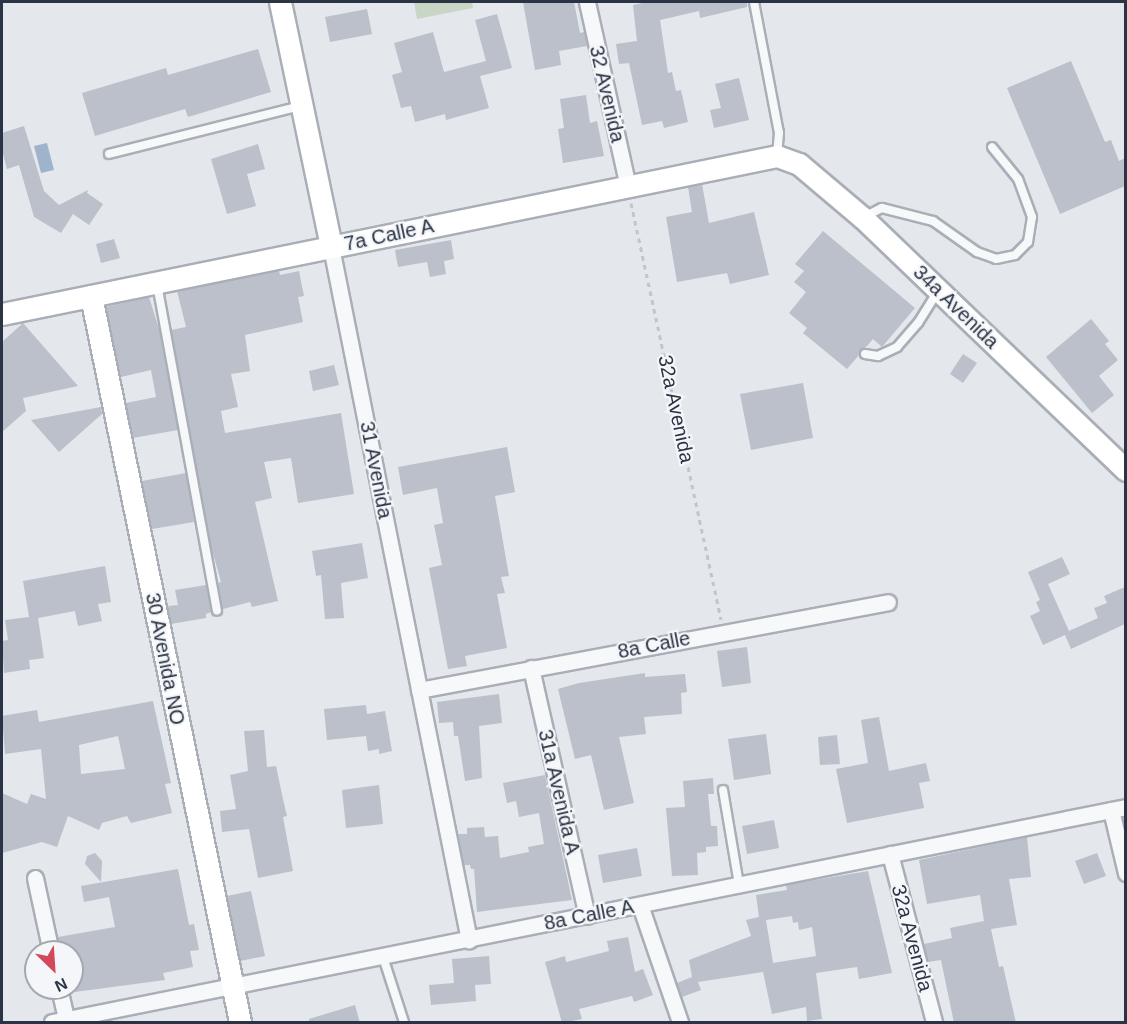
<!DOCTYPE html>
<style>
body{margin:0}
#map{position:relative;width:1127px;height:1024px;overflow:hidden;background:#e4e7ec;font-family:Arial,sans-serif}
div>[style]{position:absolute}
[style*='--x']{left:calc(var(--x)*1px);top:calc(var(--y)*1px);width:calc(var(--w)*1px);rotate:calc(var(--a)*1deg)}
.green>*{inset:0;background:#c9d6c5}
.water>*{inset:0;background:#9fb4cc}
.building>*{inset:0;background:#bbc0ca}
.path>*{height:3px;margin-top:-1.5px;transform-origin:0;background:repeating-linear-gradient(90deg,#c2c5cb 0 4.5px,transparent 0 9px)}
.roads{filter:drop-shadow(2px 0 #a9aeb7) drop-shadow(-2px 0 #a9aeb7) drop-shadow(0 2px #a9aeb7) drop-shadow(0 -2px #a9aeb7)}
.lane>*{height:8px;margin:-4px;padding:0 4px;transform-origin:4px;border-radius:4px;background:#f7f8fa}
.street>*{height:15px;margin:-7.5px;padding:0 7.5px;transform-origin:7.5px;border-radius:7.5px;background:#f7f8fa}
.secondary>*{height:21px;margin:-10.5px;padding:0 10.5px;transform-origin:10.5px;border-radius:10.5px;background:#fff}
span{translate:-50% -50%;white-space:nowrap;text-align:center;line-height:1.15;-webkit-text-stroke:4.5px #f4f6f9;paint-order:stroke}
.street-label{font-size:20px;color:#2b3445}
.frame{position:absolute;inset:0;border:3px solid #2b3445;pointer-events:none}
.north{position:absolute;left:24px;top:940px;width:60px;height:60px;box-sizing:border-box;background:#f4f6f9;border:2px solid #a4a8b1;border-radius:50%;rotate:155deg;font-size:16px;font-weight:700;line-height:24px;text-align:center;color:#2b3445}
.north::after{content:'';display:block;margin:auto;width:21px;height:27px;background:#d1495b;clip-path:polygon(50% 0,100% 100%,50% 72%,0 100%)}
</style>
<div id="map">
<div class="green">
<div style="clip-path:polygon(414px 2px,472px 2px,473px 8px,417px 19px)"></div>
</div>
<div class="water">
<div style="clip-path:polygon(47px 143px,54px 170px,41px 173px,34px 146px)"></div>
</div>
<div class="building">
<div style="clip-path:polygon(523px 2px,574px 2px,580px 33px,584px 32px,587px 46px,559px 51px,561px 65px,535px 70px)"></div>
<div style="clip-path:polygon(647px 2px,747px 2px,747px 7px,700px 18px,699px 11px,660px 20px,668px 73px,672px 72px,676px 91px,681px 90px,688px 122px,664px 128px,662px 121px,642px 125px,629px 63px,619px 64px,616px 44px,637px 41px,633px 5px)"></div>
<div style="clip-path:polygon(367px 9px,372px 34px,330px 42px,325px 17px)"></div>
<div style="clip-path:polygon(497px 14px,512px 68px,480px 76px,489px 108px,446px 120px,445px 114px,415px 122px,411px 106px,401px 108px,392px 75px,402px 72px,394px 43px,433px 32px,444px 72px,486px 61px,475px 20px)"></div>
<div style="clip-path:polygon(258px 49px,271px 92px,188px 117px,185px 109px,95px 136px,82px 93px,166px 68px,168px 75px)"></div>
<div style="clip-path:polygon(1071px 61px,1105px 142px,1111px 140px,1119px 161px,1125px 158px,1125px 186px,1060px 214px,1007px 88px)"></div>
<div style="clip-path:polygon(739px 78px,749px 120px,714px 128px,710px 110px,721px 108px,715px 84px)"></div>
<div style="clip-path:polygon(586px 95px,590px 123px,597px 121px,604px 156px,563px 163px,558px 129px,564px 128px,560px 99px)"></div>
<div style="clip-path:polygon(24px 126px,44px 191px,59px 205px,88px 190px,87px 193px,103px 204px,89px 225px,73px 214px,61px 233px,34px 217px,19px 165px,7px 169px,2px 150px,2px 133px)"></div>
<div style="clip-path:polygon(258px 144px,265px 169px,247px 174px,256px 206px,227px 214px,211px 159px)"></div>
<div style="clip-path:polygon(702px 184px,709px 223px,754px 212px,769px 275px,730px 284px,727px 273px,677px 282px,666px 217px,692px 212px,688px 187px)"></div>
<div style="clip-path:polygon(823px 231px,915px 308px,882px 347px,873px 339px,847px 369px,803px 333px,807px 328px,789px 313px,806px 292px,794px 282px,804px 271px,795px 264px)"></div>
<div style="clip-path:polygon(114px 239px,120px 258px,101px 263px,96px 244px)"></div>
<div style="clip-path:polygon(451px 240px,454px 259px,444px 261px,446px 274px,430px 277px,427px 262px,398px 267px,395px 250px)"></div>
<div style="clip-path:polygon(279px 271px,280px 275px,299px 271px,304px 296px,298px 297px,303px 322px,245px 335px,250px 371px,231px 374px,238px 407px,221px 411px,225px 433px,341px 413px,354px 494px,298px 503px,291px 458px,264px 462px,272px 498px,255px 502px,278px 601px,252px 607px,250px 602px,223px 609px,218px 583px,221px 582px,211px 546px,171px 330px,186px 327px,177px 291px)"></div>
<div style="clip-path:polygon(149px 297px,160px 332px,178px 430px,133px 438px,126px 403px,156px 397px,151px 370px,121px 377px,106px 307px)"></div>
<div style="clip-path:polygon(1091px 319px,1109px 341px,1105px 344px,1118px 360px,1099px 376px,1114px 395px,1092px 413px,1046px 357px)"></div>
<div style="clip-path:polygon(23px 323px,78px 386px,23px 398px,26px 411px,2px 432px,2px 342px)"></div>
<div style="clip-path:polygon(963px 354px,977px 363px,963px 383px,950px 374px)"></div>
<div style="clip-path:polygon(334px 365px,339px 385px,313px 391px,309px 371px)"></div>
<div style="clip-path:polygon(803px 383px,813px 438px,751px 450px,740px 394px)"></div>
<div style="clip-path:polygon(101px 407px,102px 414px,59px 452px,31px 420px)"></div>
<div style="clip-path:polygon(507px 447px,515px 492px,495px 496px,509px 576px,501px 577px,505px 593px,497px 594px,507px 648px,465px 656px,467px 666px,448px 669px,429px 568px,442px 565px,434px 525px,443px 523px,437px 488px,403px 495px,398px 467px)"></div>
<div style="clip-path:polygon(186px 473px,194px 522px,152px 529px,142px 481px)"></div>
<div style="clip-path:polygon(362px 543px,368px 578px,341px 583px,344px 618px,325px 619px,321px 575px,316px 576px,312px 551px)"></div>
<div style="clip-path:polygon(1062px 557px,1070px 574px,1048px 584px,1069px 631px,1098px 618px,1094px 608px,1107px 603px,1104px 596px,1125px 587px,1125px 624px,1071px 649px,1065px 635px,1043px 645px,1030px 616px,1040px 611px,1036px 602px,1040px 600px,1028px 572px)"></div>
<div style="clip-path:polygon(105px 566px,111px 602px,98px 604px,102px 621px,78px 626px,75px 611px,38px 618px,44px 658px,29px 660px,30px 669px,4px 673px,2px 641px,8px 640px,5px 620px,29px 617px,23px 581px)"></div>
<div style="clip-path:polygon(206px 585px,211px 612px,206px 614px,206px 618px,171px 624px,168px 606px,178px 605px,175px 590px)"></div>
<div style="clip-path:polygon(747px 647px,751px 683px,722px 687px,717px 651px)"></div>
<div style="clip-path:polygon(645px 673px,645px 677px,685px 674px,687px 692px,681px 693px,682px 714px,644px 717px,646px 734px,619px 737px,634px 803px,604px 810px,591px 755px,575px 759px,558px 689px,579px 683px)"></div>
<div style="clip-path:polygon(499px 694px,502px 723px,479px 726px,482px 778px,465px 781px,458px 736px,454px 736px,453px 722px,439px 723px,437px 702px)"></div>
<div style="clip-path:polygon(evenodd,153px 701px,171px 783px,165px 784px,172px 813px,131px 823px,127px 816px,102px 823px,99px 830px,68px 816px,57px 847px,42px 842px,2px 853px,2px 793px,27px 804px,31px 794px,46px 799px,41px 749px,5px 754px,2px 716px,37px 710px,39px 722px,153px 701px,118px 736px,125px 769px,81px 774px,79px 745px,118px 736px)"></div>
<div style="clip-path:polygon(366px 705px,367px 714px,385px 711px,392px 751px,379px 754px,379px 749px,368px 751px,366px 736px,327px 740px,324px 709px)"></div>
<div style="clip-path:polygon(879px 717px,889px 771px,926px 763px,930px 781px,919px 783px,924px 808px,847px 823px,836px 769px,868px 763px,861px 720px)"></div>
<div style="clip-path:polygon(264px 730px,267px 767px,276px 766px,283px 799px,287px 816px,283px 817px,293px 871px,258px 878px,249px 829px,222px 832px,220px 811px,236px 809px,230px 775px,248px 771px,244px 731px)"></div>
<div style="clip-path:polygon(766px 734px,771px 774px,734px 780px,728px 739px)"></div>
<div style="clip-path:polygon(837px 735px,840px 764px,820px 765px,818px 737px)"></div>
<div style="clip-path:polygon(545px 775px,572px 900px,477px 912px,474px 869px,471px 869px,470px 865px,464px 865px,458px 834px,467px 834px,467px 828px,484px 827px,485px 837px,498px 836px,500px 858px,529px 852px,528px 847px,544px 844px,539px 813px,519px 817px,516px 801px,507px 803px,503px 783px)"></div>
<div style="clip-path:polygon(713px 778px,714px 794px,708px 794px,711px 826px,717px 826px,718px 846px,706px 847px,706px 852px,697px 853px,698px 875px,672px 876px,666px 808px,685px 807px,683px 781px)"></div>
<div style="clip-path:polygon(379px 785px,383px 824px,346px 828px,342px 790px)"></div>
<div style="clip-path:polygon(774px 820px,779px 848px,747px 854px,742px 826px)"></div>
<div style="clip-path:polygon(1027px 837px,1031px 877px,1009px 879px,1017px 925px,991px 929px,999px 967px,1003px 966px,1016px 1023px,954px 1023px,941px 960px,928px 962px,924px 944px,952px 938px,950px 928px,984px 921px,980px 895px,927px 904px,919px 860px)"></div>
<div style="clip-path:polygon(637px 848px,642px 876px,603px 883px,598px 855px)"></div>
<div style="clip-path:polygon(95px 853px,102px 861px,101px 882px,85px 864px,87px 856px)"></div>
<div style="clip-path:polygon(1097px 853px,1106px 876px,1084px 884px,1075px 861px)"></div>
<div style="clip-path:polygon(178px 869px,189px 925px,194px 924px,199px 950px,190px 951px,193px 967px,163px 973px,165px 980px,75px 992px,72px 952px,61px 952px,58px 937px,115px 927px,109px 897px,84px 902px,81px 886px)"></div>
<div style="clip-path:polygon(evenodd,868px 871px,892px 973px,859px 979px,857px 967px,816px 973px,822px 1019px,807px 1021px,806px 1007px,772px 1014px,763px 972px,698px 982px,701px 990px,682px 997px,677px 983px,692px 977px,689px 960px,751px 936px,746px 920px,759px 917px,756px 895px,787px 890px,786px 885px,868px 871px,792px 916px,793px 923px,798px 922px,799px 930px,812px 927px,816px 956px,773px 963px,766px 920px,792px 916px)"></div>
<div style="clip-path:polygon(251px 891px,265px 956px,240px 961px,227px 896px)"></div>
<div style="clip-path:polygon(628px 937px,635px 972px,643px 969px,653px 995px,634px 1002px,632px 996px,579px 1009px,582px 1019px,562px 1023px,545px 962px,565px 956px,566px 962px,609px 951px,607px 941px)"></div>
<div style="clip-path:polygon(489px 956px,491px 984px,475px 985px,476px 1001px,431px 1005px,429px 985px,454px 983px,452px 959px)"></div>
<div style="clip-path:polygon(355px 1005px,360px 1023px,309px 1023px,309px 1019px)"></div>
</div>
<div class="path">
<div style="--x:631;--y:203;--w:426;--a:77.8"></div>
</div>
<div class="roads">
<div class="lane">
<div style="--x:754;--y:2;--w:133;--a:79.2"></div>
<div style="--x:779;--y:133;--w:22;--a:95"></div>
<div style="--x:109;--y:154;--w:197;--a:-14.1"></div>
<div style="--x:864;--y:217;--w:20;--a:-27"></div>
<div style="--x:882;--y:208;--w:53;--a:14.3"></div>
<div style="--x:933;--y:221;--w:54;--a:35.2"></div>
<div style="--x:977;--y:252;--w:20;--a:20"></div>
<div style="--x:996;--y:259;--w:19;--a:-12"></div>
<div style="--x:1015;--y:255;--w:18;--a:-45"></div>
<div style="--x:1028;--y:242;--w:25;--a:-81"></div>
<div style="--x:1032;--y:217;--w:40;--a:-110.2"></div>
<div style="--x:1018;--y:179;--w:41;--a:-129.1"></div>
<div style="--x:157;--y:284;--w:332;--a:79.6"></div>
<div style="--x:865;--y:354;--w:13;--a:9"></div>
<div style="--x:878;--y:356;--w:21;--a:-25"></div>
<div style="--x:897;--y:347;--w:32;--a:-49"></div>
<div style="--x:918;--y:323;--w:38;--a:-58"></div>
<div style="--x:723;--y:790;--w:96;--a:80.4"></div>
<div style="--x:383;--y:957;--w:68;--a:72.1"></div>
</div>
<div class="street">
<div style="--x:587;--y:2;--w:189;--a:77.5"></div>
<div style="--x:331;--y:247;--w:707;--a:78.74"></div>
<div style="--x:531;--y:668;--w:254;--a:77.3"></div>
<div style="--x:419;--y:690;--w:477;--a:-10.6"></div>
<div style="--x:1111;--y:810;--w:65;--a:76.6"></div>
<div style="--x:890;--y:854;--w:174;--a:75.3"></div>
<div style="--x:35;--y:878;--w:76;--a:77.8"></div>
<div style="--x:640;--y:905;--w:124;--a:71.1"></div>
<div style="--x:59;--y:988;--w:35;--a:77"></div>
<div style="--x:52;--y:1022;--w:1095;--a:-11.32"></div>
</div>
<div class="secondary">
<div style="--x:280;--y:2;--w:250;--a:78.2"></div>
<div style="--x:91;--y:296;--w:741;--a:78.4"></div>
<div style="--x:2;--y:314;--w:791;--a:-11.52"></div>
<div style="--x:777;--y:156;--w:23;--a:20"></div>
<div style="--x:799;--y:164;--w:84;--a:40.2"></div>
<div style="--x:863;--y:218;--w:364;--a:43.8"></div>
</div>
</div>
<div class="street-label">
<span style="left:607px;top:94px;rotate:77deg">32 Avenida</span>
<span style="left:389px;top:235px;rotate:-12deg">7a Calle A</span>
<span style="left:956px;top:307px;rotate:44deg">34a Avenida</span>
<span style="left:676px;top:409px;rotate:78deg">32a Avenida</span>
<span style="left:376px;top:470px;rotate:79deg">31 Avenida</span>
<span style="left:654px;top:645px;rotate:-11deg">8a Calle</span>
<span style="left:165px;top:659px;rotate:79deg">30 Avenida NO</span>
<span style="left:559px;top:792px;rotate:77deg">31a Avenida A</span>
<span style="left:589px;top:915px;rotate:-11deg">8a Calle A</span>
<span style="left:912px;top:938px;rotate:75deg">32a Avenida</span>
</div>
<div class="frame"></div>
<div class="north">N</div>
</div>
